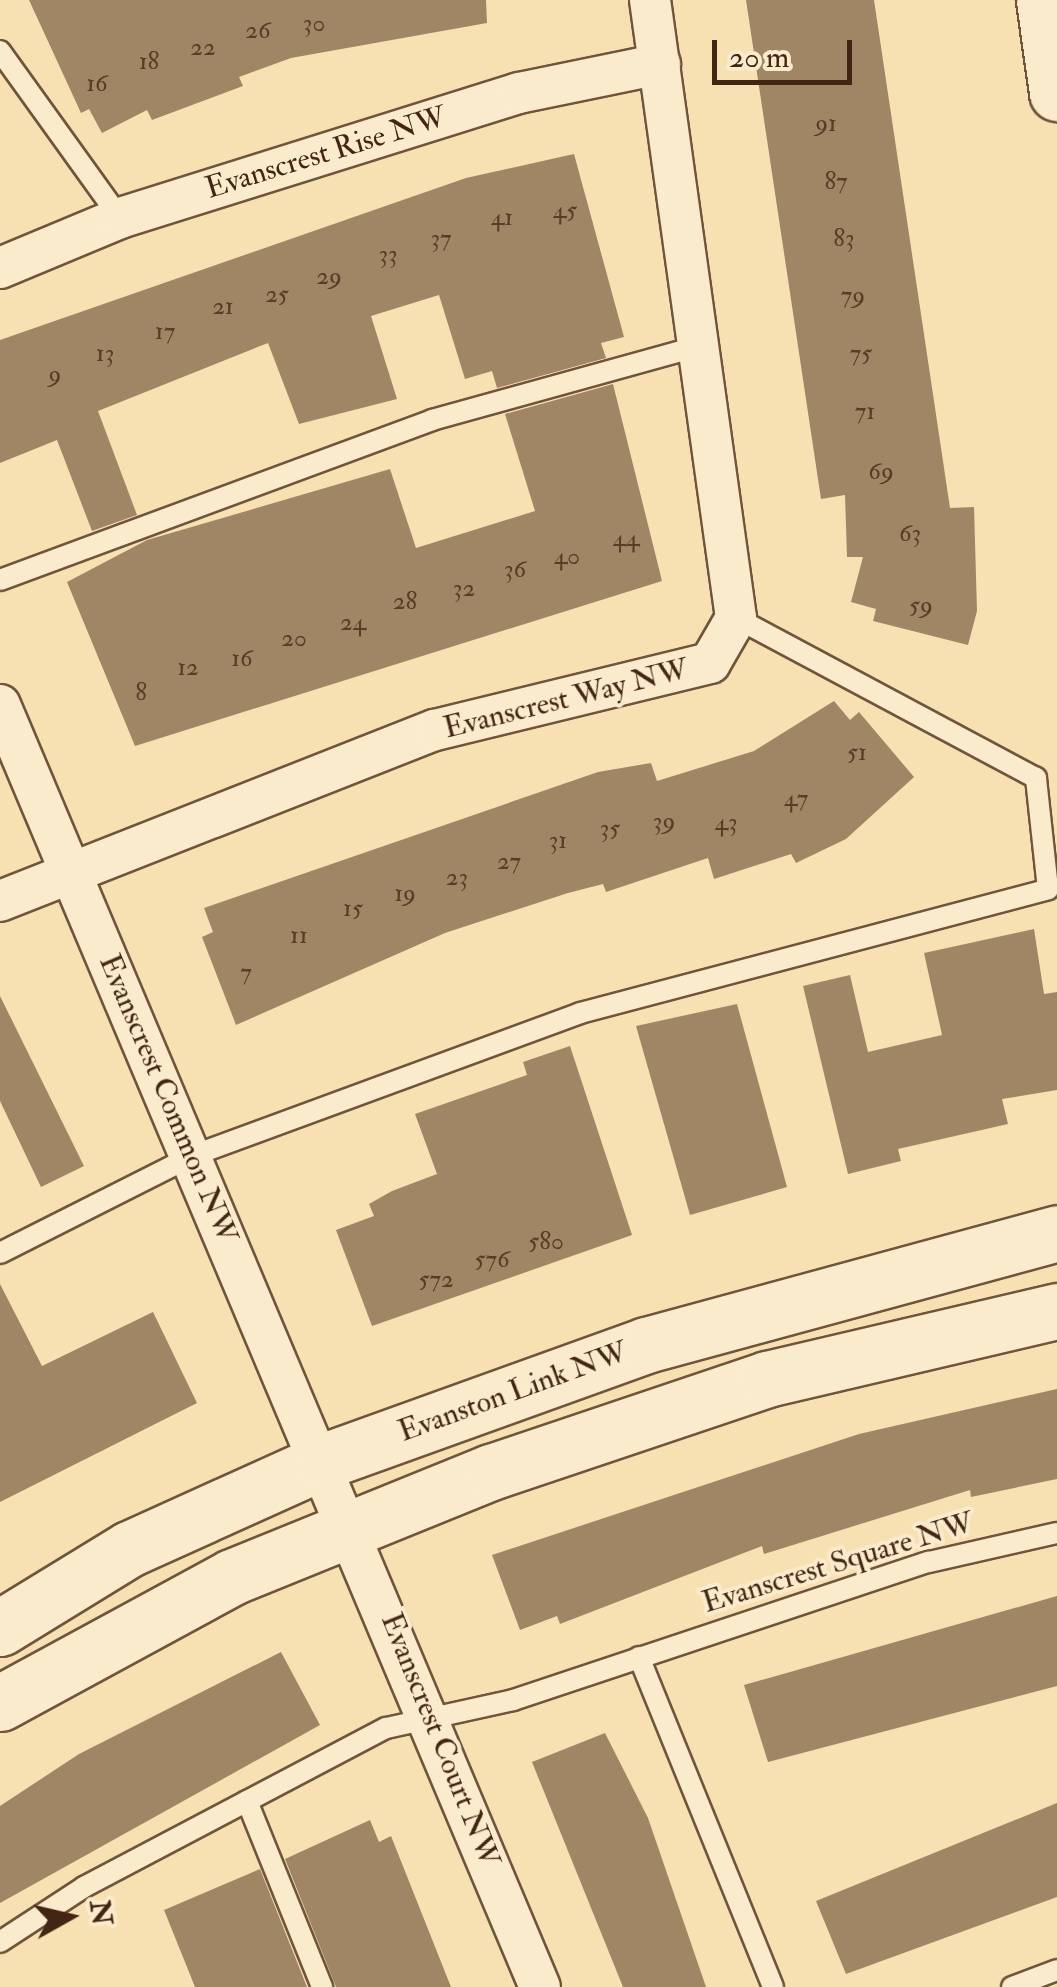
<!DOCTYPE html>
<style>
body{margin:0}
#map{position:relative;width:1057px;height:1987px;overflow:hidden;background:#f7e0b1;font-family:"IM FELL Double Pica",serif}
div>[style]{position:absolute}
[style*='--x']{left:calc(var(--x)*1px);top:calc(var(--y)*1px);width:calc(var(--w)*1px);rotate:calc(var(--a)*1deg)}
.building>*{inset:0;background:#a18666}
.roads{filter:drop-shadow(2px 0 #70543b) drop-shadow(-2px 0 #70543b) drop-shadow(0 2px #70543b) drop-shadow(0 -2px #70543b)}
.lane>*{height:20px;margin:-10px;padding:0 10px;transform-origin:10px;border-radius:10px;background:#faebcc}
.street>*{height:40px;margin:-20px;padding:0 20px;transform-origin:20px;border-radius:20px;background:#faebcc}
.secondary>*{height:55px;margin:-27.5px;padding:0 27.5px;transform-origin:27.5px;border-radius:27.5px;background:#faebcc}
span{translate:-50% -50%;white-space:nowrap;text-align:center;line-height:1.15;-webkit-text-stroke:8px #faebcc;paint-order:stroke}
.number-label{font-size:25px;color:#5a3d28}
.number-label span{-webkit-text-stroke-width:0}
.street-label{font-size:30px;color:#432514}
.north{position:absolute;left:20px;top:1867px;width:100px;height:100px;-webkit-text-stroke:8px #faebcc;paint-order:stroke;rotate:82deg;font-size:28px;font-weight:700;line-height:40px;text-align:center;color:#432514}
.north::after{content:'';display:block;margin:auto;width:35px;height:45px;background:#432514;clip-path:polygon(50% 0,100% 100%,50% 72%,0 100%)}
.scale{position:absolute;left:712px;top:40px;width:140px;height:45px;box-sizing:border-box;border:5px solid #432514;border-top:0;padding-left:12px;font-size:30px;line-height:35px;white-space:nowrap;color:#432514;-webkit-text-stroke:8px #faebcc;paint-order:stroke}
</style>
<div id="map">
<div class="building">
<div style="clip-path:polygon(29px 0,486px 0,487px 23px,291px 58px,239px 77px,243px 86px,152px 120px,147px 110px,102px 133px,89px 109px,81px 113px)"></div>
<div style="clip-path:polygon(746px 0,874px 0,950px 508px,974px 507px,977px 611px,968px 645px,873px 621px,876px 609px,851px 602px,863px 557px,847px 557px,845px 495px,821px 499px)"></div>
<div style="clip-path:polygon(574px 154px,624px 337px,601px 343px,606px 358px,497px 388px,492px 371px,465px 379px,439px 295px,371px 316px,397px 399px,299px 424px,268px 343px,98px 411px,137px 515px,92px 531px,57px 440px,0 463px,0 340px,466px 178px)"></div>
<div style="clip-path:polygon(613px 384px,662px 581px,135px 746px,67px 582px,147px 540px,390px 469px,416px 548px,535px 511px,505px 414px)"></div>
<div style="clip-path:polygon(834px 701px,850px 720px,859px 712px,914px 777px,846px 839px,796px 863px,791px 854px,714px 879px,708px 858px,606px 892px,603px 884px,568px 893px,445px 933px,236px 1025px,202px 937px,213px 932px,204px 908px,598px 772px,651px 763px,657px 781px,754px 751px)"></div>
<div style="clip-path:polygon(1034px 929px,1044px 994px,1057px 992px,1057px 1090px,1002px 1099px,1008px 1124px,898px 1149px,901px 1161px,848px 1174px,803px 986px,850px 975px,868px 1052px,942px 1035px,924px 953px)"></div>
<div style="clip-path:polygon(0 996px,84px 1166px,41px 1187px,0 1101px)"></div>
<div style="clip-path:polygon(737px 1004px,787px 1187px,690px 1215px,636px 1026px)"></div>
<div style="clip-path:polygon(570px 1046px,632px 1235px,372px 1326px,336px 1230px,374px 1216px,369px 1204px,392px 1191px,437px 1174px,415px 1114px,527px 1075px,523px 1062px)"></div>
<div style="clip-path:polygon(0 1284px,42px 1366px,153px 1312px,197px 1403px,0 1502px)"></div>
<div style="clip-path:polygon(1057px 1389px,1057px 1479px,971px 1497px,970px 1490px,764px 1554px,762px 1546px,560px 1624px,557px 1616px,520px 1630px,492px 1555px,859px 1434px)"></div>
<div style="clip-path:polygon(1057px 1596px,1057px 1686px,768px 1762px,744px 1685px)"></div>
<div style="clip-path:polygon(281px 1652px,320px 1725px,0 1903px,0 1806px,79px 1754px)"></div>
<div style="clip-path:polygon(605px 1733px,648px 1818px,706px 1987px,623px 1987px,532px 1762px)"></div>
<div style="clip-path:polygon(1057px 1803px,1057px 1897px,846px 1974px,816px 1901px)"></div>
<div style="clip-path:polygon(370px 1820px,379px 1842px,391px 1836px,451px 1987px,336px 1987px,285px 1859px)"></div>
<div style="clip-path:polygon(260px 1869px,307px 1987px,195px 1987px,164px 1910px)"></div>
</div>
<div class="roads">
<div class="lane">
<div style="--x:0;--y:51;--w:206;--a:54.3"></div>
<div style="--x:0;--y:580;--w:461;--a:-20.3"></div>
<div style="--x:432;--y:420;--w:277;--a:-15.5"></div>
<div style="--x:0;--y:1253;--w:215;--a:-26.8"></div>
<div style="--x:192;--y:1156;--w:414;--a:-20.2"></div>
<div style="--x:580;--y:1013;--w:484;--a:-14.8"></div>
<div style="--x:1048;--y:889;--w:112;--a:-96.2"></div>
<div style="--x:1036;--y:778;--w:340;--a:-151.9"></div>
<div style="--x:639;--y:1657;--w:356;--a:67.9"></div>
<div style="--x:247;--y:1801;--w:201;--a:68"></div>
<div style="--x:0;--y:1942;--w:100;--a:-33.2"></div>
<div style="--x:84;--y:1887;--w:341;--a:-27.8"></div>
<div style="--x:386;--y:1728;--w:130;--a:-12.4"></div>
<div style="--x:513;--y:1700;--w:438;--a:-18.4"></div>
<div style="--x:929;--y:1562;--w:131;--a:-12.8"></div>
<div style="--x:1012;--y:1987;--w:48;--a:-20.7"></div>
</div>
<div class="street">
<div style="--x:0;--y:268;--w:130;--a:-22.6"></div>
<div style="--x:120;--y:218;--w:418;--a:-17.4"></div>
<div style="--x:519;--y:93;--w:144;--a:-11.6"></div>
<div style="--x:0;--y:705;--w:1391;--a:67.16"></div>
<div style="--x:0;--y:901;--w:467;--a:-21.5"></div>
<div style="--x:435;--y:730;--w:283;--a:-13.7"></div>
<div style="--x:710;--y:663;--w:52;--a:-60"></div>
<div style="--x:736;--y:618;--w:624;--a:-97.92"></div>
</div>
<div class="secondary">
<div style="--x:1044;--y:0;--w:94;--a:82"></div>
<div style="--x:0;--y:1628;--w:151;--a:-31.5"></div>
<div style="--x:129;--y:1549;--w:214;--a:-24.3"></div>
<div style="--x:324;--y:1461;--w:342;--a:-19.8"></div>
<div style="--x:646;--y:1345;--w:426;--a:-15.2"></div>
<div style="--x:0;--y:1703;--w:264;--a:-28.5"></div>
<div style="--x:232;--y:1577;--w:279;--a:-22.1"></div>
<div style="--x:491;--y:1472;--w:291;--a:-18.6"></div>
<div style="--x:767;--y:1379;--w:298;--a:-13.2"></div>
</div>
</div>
<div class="number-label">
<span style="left:314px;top:24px">30</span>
<span style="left:258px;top:31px">26</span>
<span style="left:203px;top:48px">22</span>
<span style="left:149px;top:62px">18</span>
<span style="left:97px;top:84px">16</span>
<span style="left:826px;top:124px">91</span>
<span style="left:836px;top:182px">87</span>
<span style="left:565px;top:211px">45</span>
<span style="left:502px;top:218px">41</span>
<span style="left:441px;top:239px">37</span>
<span style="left:844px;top:239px">83</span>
<span style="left:388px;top:255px">33</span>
<span style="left:329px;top:277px">29</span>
<span style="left:277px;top:295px">25</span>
<span style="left:853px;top:296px">79</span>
<span style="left:223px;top:307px">21</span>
<span style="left:165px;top:332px">17</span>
<span style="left:105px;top:354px">13</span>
<span style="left:861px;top:354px">75</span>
<span style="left:55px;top:375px">9</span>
<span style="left:865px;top:412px">71</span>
<span style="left:881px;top:472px">69</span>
<span style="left:910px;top:534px">63</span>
<span style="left:626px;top:539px">44</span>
<span style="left:567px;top:557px">40</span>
<span style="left:515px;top:570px">36</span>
<span style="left:464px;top:589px">32</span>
<span style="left:405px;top:602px">28</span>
<span style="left:921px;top:606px">59</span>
<span style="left:353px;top:623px">24</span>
<span style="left:294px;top:639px">20</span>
<span style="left:242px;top:659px">16</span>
<span style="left:188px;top:668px">12</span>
<span style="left:141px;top:693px">8</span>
<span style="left:857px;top:753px">51</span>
<span style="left:796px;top:799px">47</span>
<span style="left:664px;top:822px">39</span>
<span style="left:726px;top:823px">43</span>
<span style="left:610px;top:829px">35</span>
<span style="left:558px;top:841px">31</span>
<span style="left:509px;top:862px">27</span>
<span style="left:457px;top:878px">23</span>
<span style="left:405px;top:894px">19</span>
<span style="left:353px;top:909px">15</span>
<span style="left:299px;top:936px">11</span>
<span style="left:246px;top:973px">7</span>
<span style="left:546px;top:1242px">580</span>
<span style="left:492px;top:1260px">576</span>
<span style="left:436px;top:1280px">572</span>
</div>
<div class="street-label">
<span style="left:326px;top:153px;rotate:-17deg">Evanscrest Rise NW</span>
<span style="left:566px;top:699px;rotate:-14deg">Evanscrest Way NW</span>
<span style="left:168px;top:1099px;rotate:67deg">Evanscrest Common NW</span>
<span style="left:513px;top:1392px;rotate:-20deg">Evanston Link NW</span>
<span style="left:838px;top:1563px;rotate:-17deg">Evanscrest Square NW</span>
<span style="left:440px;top:1740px;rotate:68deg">Evanscrest Court NW</span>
</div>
<div class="north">N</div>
<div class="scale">20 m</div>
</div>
